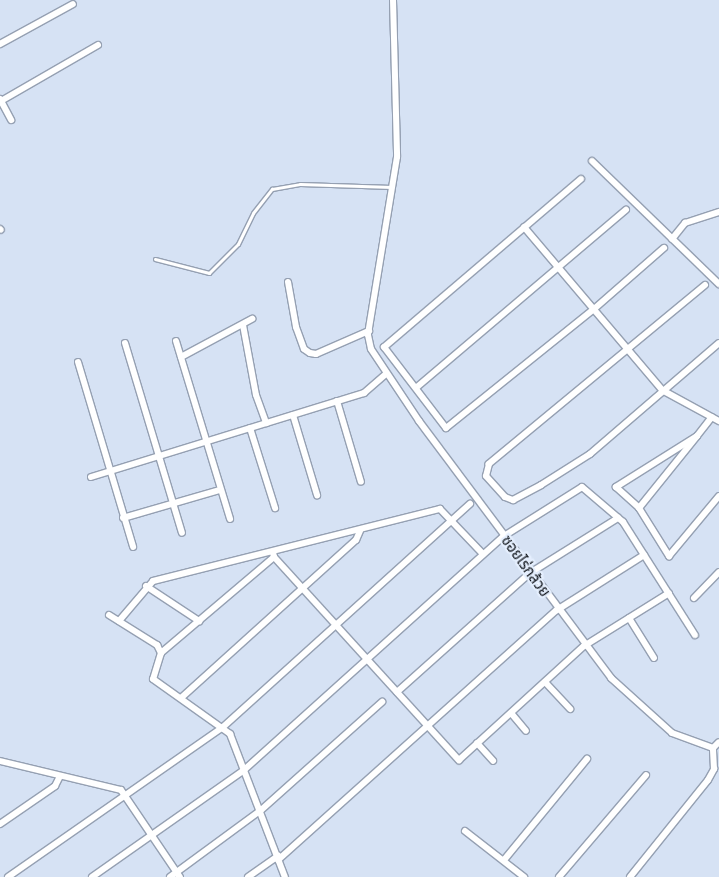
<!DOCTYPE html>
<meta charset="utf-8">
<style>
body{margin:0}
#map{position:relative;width:719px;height:877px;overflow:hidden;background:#d6e2f4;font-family:"PT Sans Narrow","Noto Sans Thai",sans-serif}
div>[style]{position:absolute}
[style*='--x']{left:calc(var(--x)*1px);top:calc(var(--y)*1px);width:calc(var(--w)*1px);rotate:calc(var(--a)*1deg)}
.roads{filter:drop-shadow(1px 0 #95a0b2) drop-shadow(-1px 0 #95a0b2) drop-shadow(0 1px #95a0b2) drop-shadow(0 -1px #95a0b2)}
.service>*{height:3px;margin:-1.5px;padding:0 1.5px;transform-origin:1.5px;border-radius:1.5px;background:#fff}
.minor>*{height:6px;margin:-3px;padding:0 3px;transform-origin:3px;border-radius:3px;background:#fff}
span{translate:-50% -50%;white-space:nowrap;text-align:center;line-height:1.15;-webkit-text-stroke:4.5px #e5effe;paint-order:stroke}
.street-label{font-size:15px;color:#0e1218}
</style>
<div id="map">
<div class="roads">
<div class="service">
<div style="--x:155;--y:259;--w:56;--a:14.5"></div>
<div style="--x:209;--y:273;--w:41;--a:-45"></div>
<div style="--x:238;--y:244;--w:34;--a:-64"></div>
<div style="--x:253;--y:213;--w:31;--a:-52"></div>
<div style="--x:272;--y:189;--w:28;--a:-10"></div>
<div style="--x:300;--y:184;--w:92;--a:1.9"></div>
</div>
<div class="minor">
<div style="--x:393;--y:0;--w:157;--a:88.5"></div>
<div style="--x:397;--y:157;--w:180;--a:99.3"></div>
<div style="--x:368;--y:335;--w:14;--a:78"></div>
<div style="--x:371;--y:349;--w:87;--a:56.3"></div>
<div style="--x:419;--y:421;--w:321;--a:53.2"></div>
<div style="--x:611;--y:678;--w:82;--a:42"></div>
<div style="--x:672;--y:733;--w:44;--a:20.1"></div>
<div style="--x:0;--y:44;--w:83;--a:-28.7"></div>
<div style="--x:0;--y:99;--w:24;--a:62"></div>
<div style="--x:1;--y:101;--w:112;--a:-30"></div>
<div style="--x:592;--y:161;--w:177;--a:44.1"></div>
<div style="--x:581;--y:179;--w:259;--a:139.5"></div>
<div style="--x:384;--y:347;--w:102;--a:52.6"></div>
<div style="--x:446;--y:428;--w:190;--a:-38.8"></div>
<div style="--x:594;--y:309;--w:93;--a:-41.1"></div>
<div style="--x:524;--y:227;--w:214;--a:49.7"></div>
<div style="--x:662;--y:390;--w:65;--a:28.5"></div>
<div style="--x:0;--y:229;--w:1;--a:45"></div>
<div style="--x:672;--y:239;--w:21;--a:-51"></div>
<div style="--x:685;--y:223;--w:36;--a:-18"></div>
<div style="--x:288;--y:282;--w:46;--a:79.9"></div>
<div style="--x:296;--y:327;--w:23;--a:70"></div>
<div style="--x:304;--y:349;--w:7;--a:34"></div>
<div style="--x:310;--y:353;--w:6;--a:9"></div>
<div style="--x:316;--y:354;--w:58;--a:-23.5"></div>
<div style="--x:705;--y:285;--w:281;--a:140.4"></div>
<div style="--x:489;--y:464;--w:12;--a:104"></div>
<div style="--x:486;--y:476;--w:28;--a:48"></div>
<div style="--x:505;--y:497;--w:9;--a:21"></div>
<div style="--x:513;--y:500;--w:32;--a:-28"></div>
<div style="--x:541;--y:485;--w:58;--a:-32.3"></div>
<div style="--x:590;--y:454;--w:170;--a:-40.7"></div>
<div style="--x:243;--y:325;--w:71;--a:79.5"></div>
<div style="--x:256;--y:395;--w:30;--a:70"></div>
<div style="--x:176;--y:341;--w:186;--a:73.1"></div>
<div style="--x:125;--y:343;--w:198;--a:73.3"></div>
<div style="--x:181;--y:357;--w:81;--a:-28.2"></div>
<div style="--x:78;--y:362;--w:193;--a:73.4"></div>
<div style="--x:417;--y:387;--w:274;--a:-40.3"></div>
<div style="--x:337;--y:401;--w:84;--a:73.5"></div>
<div style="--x:293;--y:415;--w:84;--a:73.3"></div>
<div style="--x:250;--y:428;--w:84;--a:72.6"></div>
<div style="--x:697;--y:436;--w:96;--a:147.8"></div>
<div style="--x:616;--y:487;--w:31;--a:42"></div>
<div style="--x:639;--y:508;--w:92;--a:-51.1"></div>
<div style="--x:697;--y:436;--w:24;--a:-52"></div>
<div style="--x:91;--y:477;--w:286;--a:-17.1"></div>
<div style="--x:364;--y:393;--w:29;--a:-41"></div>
<div style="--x:639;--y:508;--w:57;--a:58"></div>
<div style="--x:669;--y:556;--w:78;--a:-50.2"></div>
<div style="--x:123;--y:518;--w:101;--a:-16.1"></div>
<div style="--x:273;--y:552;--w:5;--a:79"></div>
<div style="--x:274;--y:557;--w:275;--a:47.7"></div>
<div style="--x:459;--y:760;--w:169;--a:-42.4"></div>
<div style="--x:584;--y:646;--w:100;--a:-31.9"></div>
<div style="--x:274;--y:557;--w:148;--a:139.7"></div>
<div style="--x:161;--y:653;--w:27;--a:107"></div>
<div style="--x:153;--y:679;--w:95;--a:35.5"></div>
<div style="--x:230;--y:734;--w:153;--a:69"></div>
<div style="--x:146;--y:586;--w:64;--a:33.4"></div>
<div style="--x:694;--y:598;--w:36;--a:-46"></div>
<div style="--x:109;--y:615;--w:57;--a:32"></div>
<div style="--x:157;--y:645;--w:9;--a:63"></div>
<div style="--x:629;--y:618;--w:47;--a:58"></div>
<div style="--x:119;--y:621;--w:52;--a:-49.6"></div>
<div style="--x:153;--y:581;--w:296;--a:-14.1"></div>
<div style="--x:440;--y:509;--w:62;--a:46.3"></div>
<div style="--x:545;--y:682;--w:37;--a:47"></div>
<div style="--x:397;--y:692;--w:178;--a:-41.8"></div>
<div style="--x:530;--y:573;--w:104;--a:-32"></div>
<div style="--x:181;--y:698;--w:236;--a:-42.1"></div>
<div style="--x:356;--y:540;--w:10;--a:-66"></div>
<div style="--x:511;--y:713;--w:23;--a:50"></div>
<div style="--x:477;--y:743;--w:24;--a:48"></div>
<div style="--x:0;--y:761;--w:124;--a:13.5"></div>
<div style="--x:121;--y:790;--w:105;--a:55.9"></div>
<div style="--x:0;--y:824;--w:67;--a:-34.6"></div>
<div style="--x:55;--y:786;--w:11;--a:-63"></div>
<div style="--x:465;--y:831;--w:75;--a:37.9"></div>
<div style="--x:278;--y:860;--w:375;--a:-41.9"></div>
<div style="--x:557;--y:610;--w:103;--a:-32.3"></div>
<div style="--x:504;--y:860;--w:131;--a:-50.6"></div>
<div style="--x:8;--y:877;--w:262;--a:-34.9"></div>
<div style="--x:223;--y:727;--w:333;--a:-42.1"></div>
<div style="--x:92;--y:877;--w:186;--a:-35.1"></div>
<div style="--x:244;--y:770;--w:350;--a:-42"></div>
<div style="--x:504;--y:536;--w:92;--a:-32.1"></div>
<div style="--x:582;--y:487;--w:54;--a:40.5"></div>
<div style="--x:623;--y:522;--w:134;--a:57.5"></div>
<div style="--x:170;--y:877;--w:112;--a:-36.3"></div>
<div style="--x:260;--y:811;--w:164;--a:-41.8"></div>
<div style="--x:248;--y:877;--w:37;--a:-35"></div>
<div style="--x:559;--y:877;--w:134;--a:-49.5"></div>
<div style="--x:630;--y:877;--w:124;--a:-51.2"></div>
<div style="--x:708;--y:780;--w:13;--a:-61"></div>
<div style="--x:714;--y:769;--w:21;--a:-93"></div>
<div style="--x:713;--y:748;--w:8;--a:-45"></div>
</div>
</div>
<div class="street-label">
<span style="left:526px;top:566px;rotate:54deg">ซอยไร่กล้วย</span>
</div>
</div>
